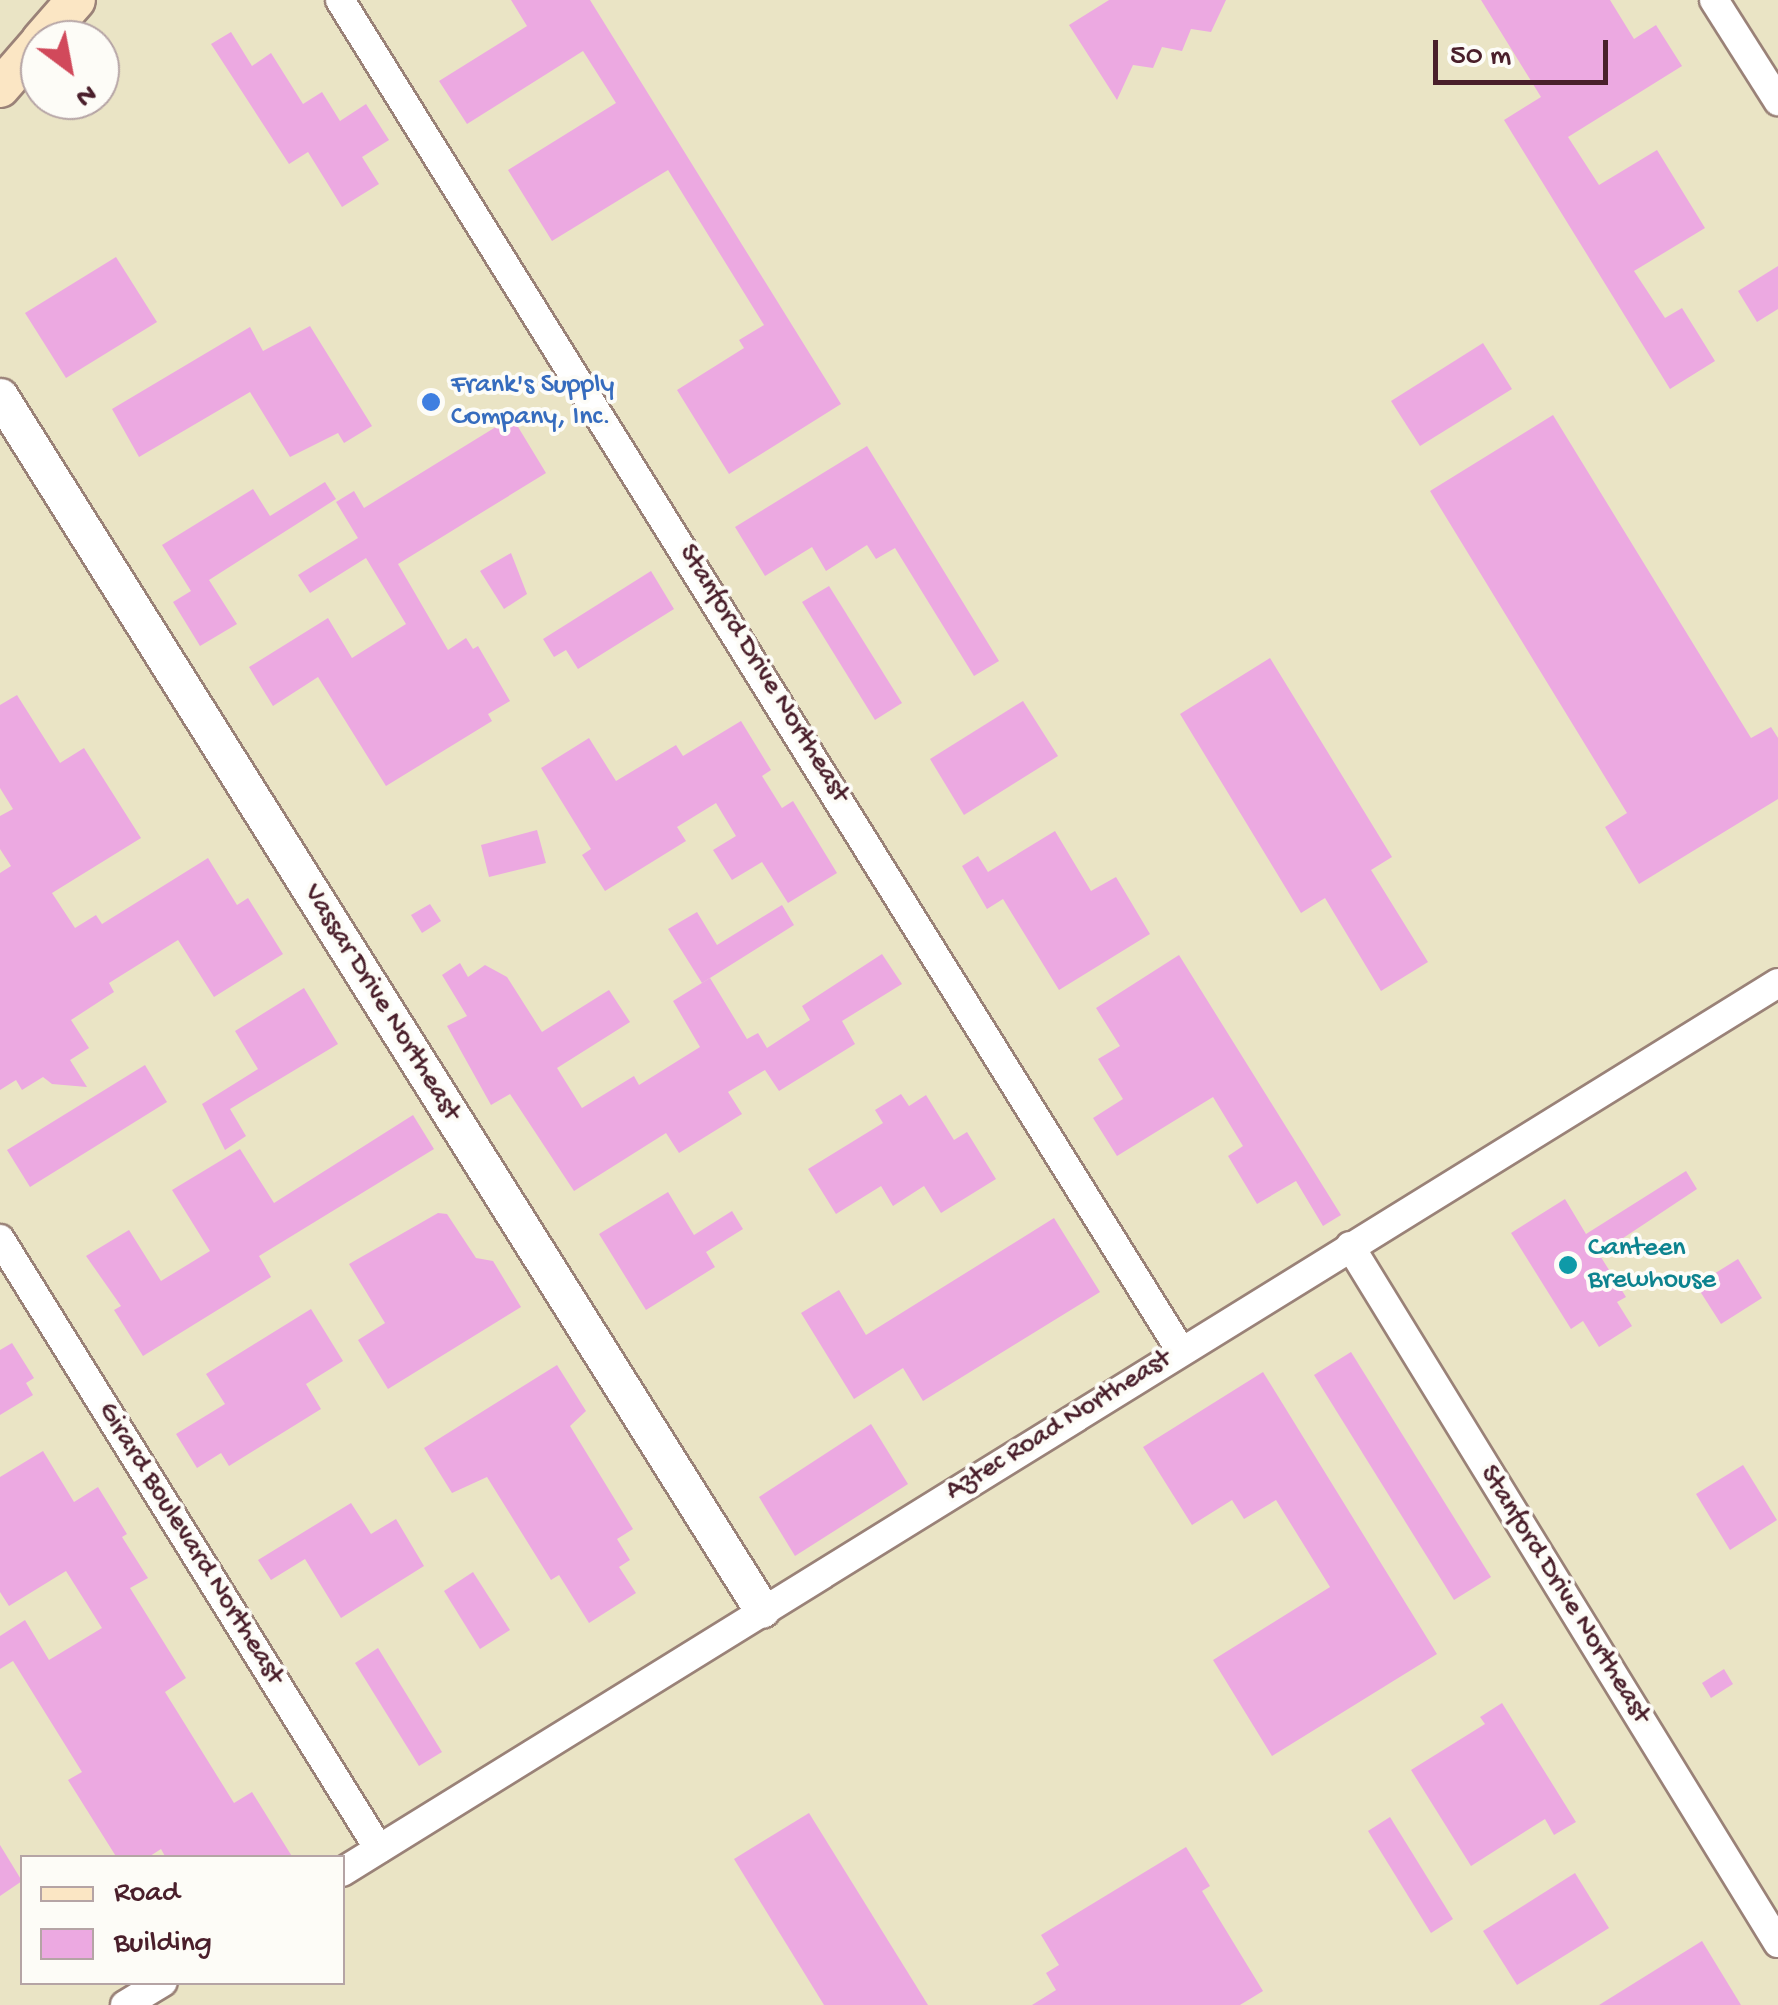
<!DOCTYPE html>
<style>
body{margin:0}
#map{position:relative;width:1778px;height:2005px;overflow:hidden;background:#eae4c5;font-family:"Gochi Hand",sans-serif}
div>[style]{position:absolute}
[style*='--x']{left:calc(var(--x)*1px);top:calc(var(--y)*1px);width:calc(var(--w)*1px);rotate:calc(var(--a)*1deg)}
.building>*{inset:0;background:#eca9e1}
.roads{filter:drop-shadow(2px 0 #9a8278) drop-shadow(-2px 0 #9a8278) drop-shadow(0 2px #9a8278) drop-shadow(0 -2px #9a8278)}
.minor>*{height:28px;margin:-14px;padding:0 14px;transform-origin:14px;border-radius:14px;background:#fff}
.tertiary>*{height:35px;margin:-17.5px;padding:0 17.5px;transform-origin:17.5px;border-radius:17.5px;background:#fff}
.secondary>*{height:38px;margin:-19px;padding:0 19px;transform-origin:19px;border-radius:19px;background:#fbe6c4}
.dots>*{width:28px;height:28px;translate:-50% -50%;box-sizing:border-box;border:5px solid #fdfcf7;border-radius:50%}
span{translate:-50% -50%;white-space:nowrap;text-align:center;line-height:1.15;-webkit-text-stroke:8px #fdfcf7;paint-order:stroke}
.shop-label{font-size:28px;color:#366cbe}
.left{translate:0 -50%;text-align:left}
.street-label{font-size:28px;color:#4a1f2b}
.culture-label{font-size:28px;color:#0d838f}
.legend{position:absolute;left:20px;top:1855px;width:325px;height:130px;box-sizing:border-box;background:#fdfcf7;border:2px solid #b5a4a5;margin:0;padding:12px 18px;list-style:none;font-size:30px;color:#4a1f2b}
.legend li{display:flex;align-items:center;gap:20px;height:50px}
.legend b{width:50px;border:2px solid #b5a4a5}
.north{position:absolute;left:20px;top:20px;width:100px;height:100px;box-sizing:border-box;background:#fdfcf7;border:2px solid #b5a4a5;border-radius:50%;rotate:148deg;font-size:28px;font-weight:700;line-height:40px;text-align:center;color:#4a1f2b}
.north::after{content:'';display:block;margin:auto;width:35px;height:45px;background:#d1495b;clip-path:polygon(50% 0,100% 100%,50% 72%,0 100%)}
.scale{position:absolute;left:1433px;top:40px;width:175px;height:45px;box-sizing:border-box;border:5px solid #4a1f2b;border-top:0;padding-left:12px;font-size:30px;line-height:35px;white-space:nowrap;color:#4a1f2b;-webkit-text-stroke:8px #fdfcf7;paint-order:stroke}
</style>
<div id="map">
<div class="building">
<div style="clip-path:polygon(511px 0,590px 0,841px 404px,729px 474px,677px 390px,744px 348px,739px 340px,764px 325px,668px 170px,552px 241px,508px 170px,616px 103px,583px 51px,467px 124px,439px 81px,527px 26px)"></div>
<div style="clip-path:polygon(1109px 0,1226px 0,1211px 32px,1191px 29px,1182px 51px,1162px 47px,1153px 68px,1133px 65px,1117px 100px,1069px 25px)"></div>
<div style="clip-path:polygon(1481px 0,1610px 0,1634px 39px,1656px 25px,1682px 66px,1568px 137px,1599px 185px,1657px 150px,1705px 228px,1634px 271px,1665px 318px,1682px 308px,1715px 361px,1670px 389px,1504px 120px,1541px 97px)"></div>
<div style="clip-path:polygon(231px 32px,252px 66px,271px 53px,303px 104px,322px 92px,340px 121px,366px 104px,389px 140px,362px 157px,379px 184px,342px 207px,308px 152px,289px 164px,211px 44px)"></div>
<div style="clip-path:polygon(116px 257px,157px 322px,66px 378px,25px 313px)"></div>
<div style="clip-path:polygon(1778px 266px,1778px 309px,1757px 322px,1738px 291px)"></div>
<div style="clip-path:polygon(310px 326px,372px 426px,344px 443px,338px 433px,290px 457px,250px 392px,139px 457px,112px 409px,250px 327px,263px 351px)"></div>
<div style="clip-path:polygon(1483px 343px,1512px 389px,1420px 446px,1391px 401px)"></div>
<div style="clip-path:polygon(1553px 415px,1751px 738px,1771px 727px,1778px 738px,1778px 799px,1639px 884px,1605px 827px,1627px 813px,1430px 491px)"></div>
<div style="clip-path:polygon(512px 417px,546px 473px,398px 564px,448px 650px,466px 638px,473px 649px,478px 646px,510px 701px,488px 714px,492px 721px,386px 786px,318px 677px,273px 706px,249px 667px,328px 618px,352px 658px,406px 624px,366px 558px,310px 593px,298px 575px,358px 538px,336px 502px,354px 491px,364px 508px)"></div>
<div style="clip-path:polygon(867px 446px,999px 661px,974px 676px,895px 548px,876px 559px,867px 545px,826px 571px,812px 547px,765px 576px,735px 527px)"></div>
<div style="clip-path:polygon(325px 482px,336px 499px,209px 580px,237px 624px,200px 646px,173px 602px,191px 591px,162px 545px,253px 489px,270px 516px)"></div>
<div style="clip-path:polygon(511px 553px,527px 594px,504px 609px,480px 571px)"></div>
<div style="clip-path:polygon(651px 571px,674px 609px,578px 669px,566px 650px,554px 657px,543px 639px)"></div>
<div style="clip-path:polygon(829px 586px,902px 703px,875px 720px,802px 602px)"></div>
<div style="clip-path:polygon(1270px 658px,1392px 857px,1371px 870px,1428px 962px,1381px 991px,1325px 898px,1301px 913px,1180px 714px)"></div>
<div style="clip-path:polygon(17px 695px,60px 763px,84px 748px,141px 838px,52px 893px,75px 928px,96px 915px,102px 924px,208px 858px,237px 905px,248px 898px,283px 954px,214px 997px,178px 940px,109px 983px,114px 992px,71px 1020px,89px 1048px,70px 1060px,87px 1087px,52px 1084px,43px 1077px,22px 1090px,16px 1080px,0 1090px,0 873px,11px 866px,0 849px,0 816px,13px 809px,0 788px,0 705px)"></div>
<div style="clip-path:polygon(1023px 701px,1058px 756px,964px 815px,930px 759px)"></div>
<div style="clip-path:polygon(741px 721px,771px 770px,762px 776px,782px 808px,793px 801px,837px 873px,788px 903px,762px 862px,732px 880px,713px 850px,736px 836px,716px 803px,677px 827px,686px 841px,605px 891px,582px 855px,591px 849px,541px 768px,589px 738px,616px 781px,676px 745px,683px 756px)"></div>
<div style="clip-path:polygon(537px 830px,546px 863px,489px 877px,481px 845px)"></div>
<div style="clip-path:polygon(1055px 831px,1091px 891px,1116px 877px,1150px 934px,1059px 990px,1003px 899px,987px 909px,962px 866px,978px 856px,988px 872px)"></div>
<div style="clip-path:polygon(430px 904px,441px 921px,422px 933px,411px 915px)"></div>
<div style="clip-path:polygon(782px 905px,794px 925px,702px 983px,668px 929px,697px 912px,717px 945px)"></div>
<div style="clip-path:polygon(882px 954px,902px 984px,842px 1021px,855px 1044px,779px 1091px,765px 1070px,728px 1092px,742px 1114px,679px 1153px,666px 1133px,574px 1191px,510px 1094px,491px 1105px,447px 1026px,467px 1016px,442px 975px,460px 963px,468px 977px,485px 965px,507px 977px,542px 1032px,609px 990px,630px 1022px,557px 1068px,582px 1108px,634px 1076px,639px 1085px,700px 1047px,673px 1001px,710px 978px,747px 1039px,758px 1033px,767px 1048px,810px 1020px,802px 1006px)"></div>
<div style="clip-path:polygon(1179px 955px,1341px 1215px,1323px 1226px,1296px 1181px,1257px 1204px,1228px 1156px,1243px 1146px,1213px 1097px,1117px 1156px,1093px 1118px,1123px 1099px,1098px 1059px,1120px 1046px,1096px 1008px)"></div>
<div style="clip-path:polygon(304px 988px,338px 1044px,230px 1109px,246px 1136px,225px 1150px,202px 1104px,258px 1069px,235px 1031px)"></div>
<div style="clip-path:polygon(145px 1065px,167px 1102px,30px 1187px,7px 1150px)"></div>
<div style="clip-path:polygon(901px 1094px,909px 1106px,926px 1095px,954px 1140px,967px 1132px,996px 1179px,941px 1213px,924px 1186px,893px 1206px,881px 1186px,836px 1214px,808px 1169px,883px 1123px,875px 1110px)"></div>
<div style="clip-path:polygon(413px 1115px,434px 1149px,259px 1256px,271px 1277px,143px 1356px,114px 1310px,121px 1306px,86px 1256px,129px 1230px,161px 1281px,210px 1251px,172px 1190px,240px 1149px,274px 1203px)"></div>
<div style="clip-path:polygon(1686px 1171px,1697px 1189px,1599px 1254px,1626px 1297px,1617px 1302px,1632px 1326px,1599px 1347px,1583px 1321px,1571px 1329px,1511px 1233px,1565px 1199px,1586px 1234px)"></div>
<div style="clip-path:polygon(668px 1192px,694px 1235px,732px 1211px,743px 1229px,706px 1252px,715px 1267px,646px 1310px,599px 1234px)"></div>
<div style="clip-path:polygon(438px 1213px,447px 1214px,476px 1258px,493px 1261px,521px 1307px,388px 1389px,358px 1340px,385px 1323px,349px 1264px)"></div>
<div style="clip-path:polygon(1054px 1218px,1100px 1292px,923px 1401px,903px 1368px,854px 1399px,801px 1313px,839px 1290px,866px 1335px)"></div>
<div style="clip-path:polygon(1738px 1259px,1762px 1298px,1721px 1324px,1696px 1285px)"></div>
<div style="clip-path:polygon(311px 1309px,343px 1361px,306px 1384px,321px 1409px,229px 1466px,221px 1453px,197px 1468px,176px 1434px,225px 1404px,206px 1374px)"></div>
<div style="clip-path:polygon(12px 1343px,34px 1378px,26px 1383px,33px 1395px,0 1415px,0 1350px)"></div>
<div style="clip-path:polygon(1351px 1352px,1491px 1577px,1454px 1600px,1314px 1375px)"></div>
<div style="clip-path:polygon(557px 1365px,586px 1411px,570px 1426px,633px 1529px,617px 1539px,630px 1560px,619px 1567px,636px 1593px,589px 1623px,559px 1575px,551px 1580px,487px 1477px,452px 1493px,424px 1448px)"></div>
<div style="clip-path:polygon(1263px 1372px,1437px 1654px,1272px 1756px,1213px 1660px,1330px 1587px,1276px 1500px,1244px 1519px,1232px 1500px,1192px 1525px,1143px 1447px)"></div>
<div style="clip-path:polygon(871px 1424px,908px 1484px,795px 1556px,759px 1497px)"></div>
<div style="clip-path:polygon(43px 1451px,74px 1502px,98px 1487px,127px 1534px,122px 1537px,148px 1578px,130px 1588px,186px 1678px,165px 1692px,234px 1803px,252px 1792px,293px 1858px,166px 1858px,161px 1849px,147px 1858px,117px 1858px,68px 1780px,82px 1772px,13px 1661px,0 1669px,0 1636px,25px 1620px,49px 1660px,102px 1628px,66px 1571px,9px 1606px,0 1592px,0 1477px)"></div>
<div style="clip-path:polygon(1743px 1465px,1777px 1520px,1730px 1550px,1696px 1494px)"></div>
<div style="clip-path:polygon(351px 1503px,371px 1534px,396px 1519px,424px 1566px,341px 1618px,305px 1559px,271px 1580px,258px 1560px)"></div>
<div style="clip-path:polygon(473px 1572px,510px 1630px,480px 1649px,444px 1591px)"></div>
<div style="clip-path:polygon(378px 1648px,442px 1752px,419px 1766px,355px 1663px)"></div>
<div style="clip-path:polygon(1724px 1669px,1733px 1684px,1711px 1698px,1702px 1683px)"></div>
<div style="clip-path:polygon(1502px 1703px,1576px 1822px,1554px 1835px,1545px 1819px,1471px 1866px,1411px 1770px,1485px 1724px,1480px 1717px)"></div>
<div style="clip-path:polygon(809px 1813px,928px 2005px,824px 2005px,734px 1859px)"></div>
<div style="clip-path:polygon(1390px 1817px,1453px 1919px,1431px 1933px,1368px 1831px)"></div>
<div style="clip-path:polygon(0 1845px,22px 1881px,0 1896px)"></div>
<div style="clip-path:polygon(1186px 1847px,1210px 1886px,1202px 1891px,1263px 1991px,1240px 2005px,1032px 2005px,1056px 1990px,1046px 1973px,1059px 1965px,1041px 1935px)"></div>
<div style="clip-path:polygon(1575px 1873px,1609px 1928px,1517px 1985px,1483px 1931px)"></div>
<div style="clip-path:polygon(1702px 1941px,1741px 2005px,1599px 2005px)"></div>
</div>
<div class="roads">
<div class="minor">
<div style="--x:340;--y:0;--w:1591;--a:58.1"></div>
<div style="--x:1714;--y:0;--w:120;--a:57.6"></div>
<div style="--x:0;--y:1239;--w:718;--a:58.15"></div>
<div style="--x:1350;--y:1246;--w:818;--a:58.45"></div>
<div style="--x:342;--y:1872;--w:1689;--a:-31.76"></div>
<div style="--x:125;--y:2005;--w:44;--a:-31.2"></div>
</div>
<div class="tertiary">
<div style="--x:0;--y:396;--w:1433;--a:57.88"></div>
</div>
<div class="secondary">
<div style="--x:41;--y:40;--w:53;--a:-48.8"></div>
<div style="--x:0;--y:88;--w:61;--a:-49"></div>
</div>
</div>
<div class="dots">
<div style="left:431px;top:402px;background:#3f7fe0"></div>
<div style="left:1568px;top:1265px;background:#0f9aa8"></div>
</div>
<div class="shop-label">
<span class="left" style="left:451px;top:402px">Frank's Supply<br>Company, Inc.</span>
</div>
<div class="street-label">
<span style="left:763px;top:674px;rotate:58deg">Stanford Drive Northeast</span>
<span style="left:381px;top:1003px;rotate:58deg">Vassar Drive Northeast</span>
<span style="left:1059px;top:1426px;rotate:-32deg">Aztec Road Northeast</span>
<span style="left:190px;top:1544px;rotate:58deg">Girard Boulevard Northeast</span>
<span style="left:1564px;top:1595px;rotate:58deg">Stanford Drive Northeast</span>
</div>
<div class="culture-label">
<span class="left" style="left:1588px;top:1265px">Canteen<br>Brewhouse</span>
</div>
<ul class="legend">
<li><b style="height:12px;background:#fbe6c4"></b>Road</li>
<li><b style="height:28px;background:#eca9e1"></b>Building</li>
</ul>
<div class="north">N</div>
<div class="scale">50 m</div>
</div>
